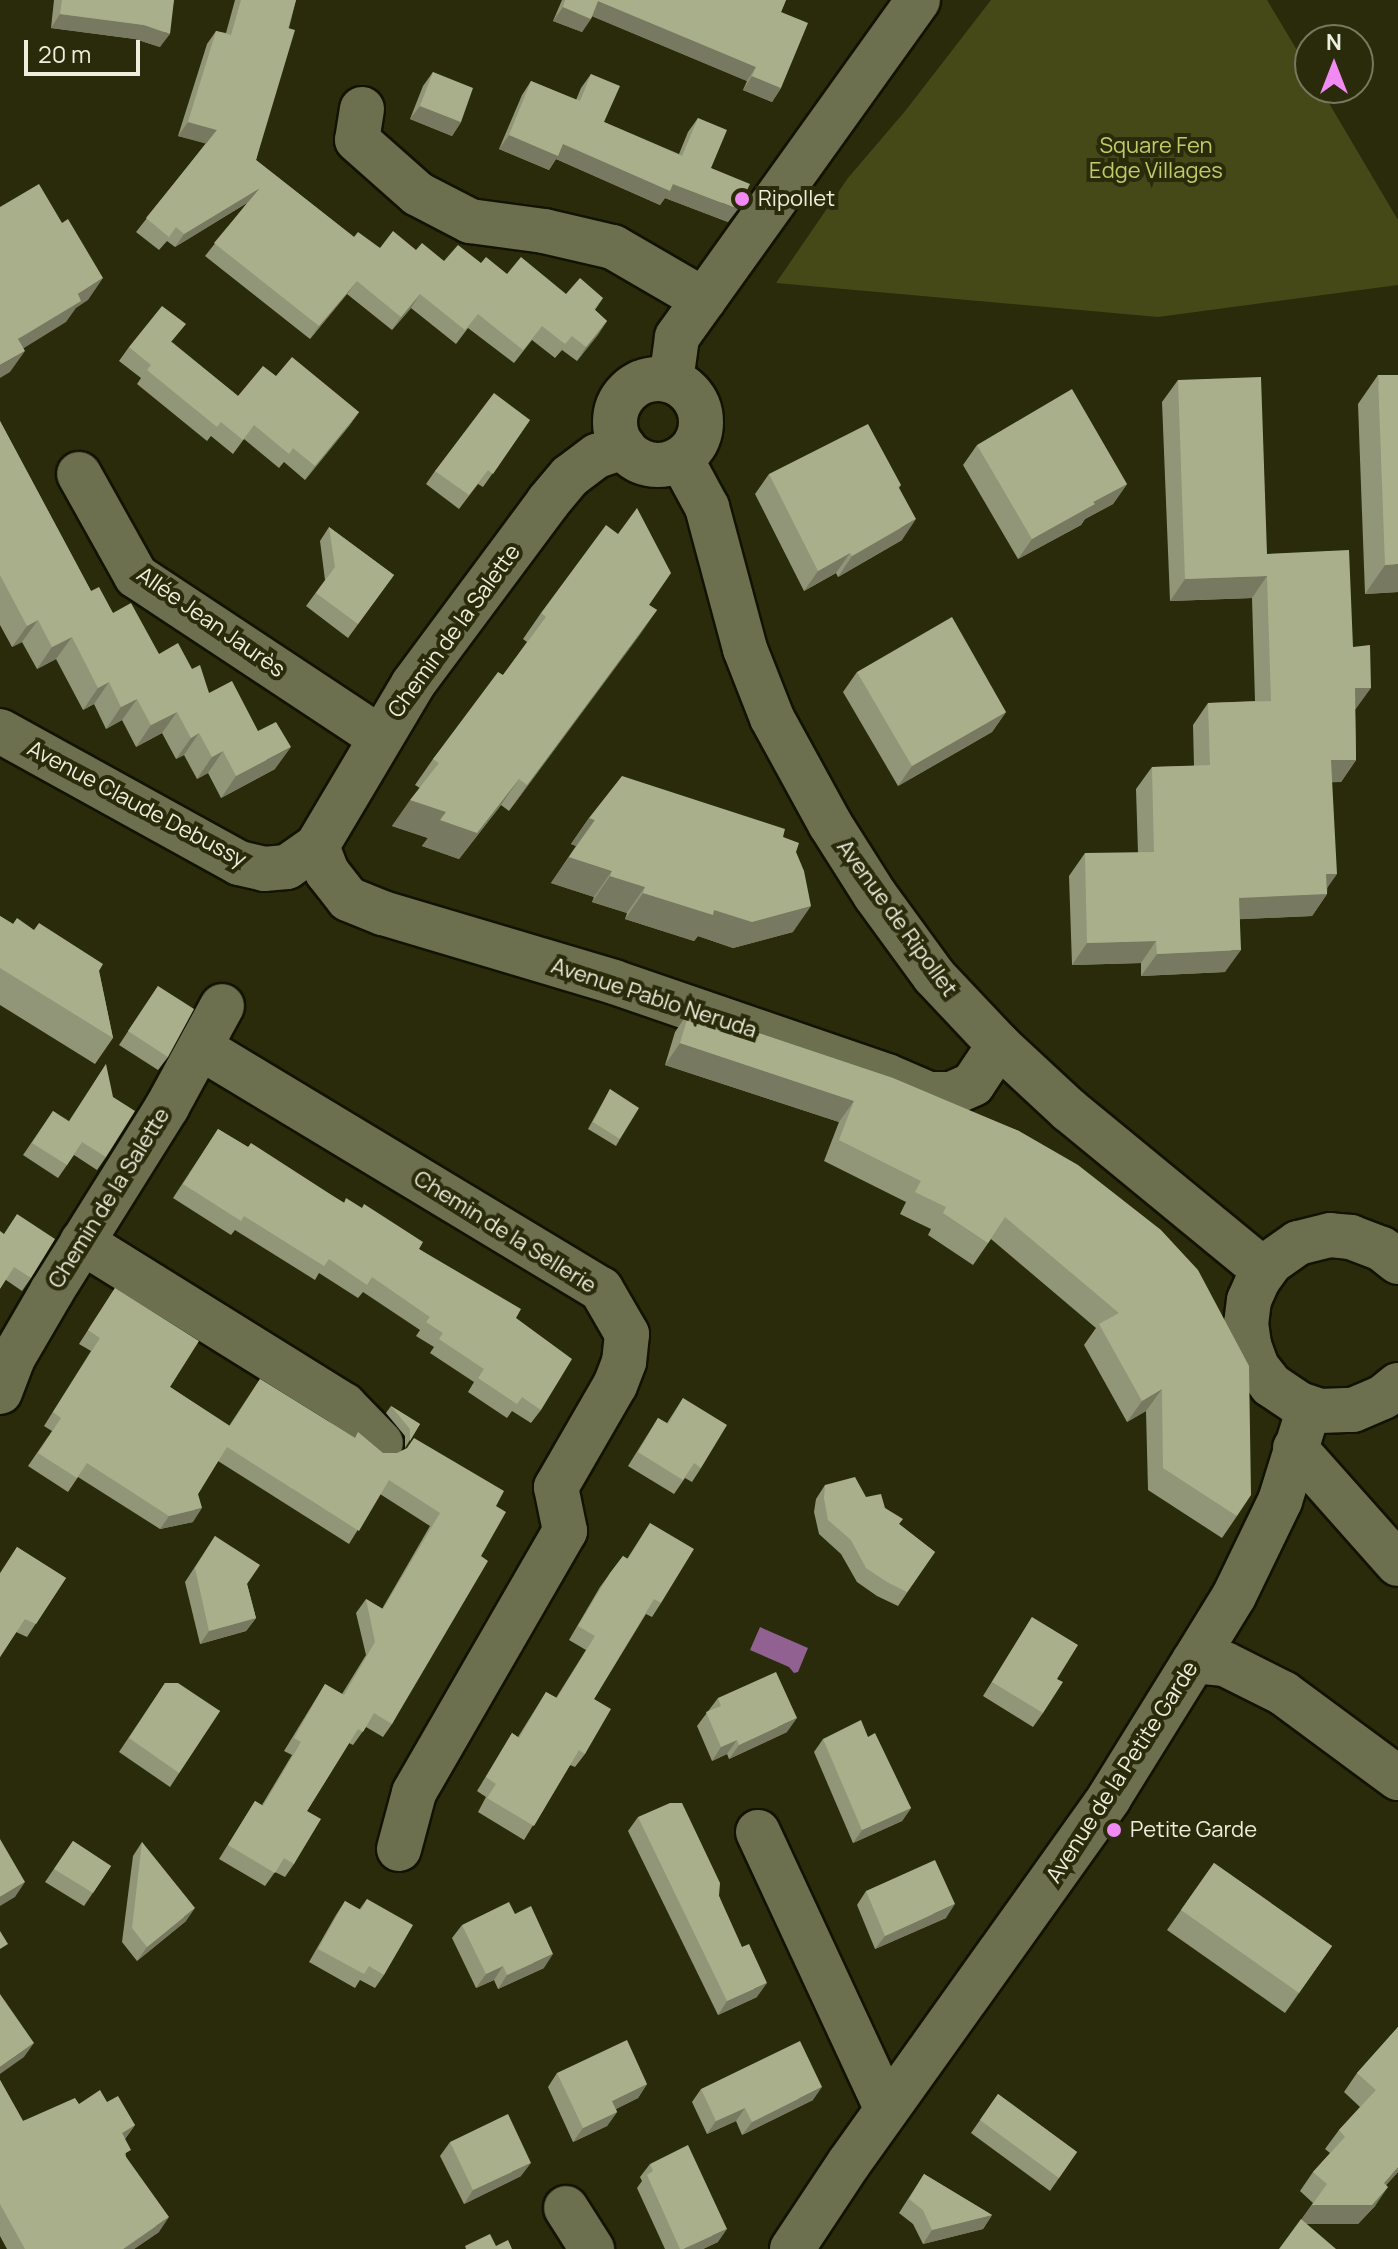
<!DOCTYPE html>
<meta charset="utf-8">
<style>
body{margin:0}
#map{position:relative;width:1398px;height:2249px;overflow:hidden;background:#292b0b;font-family:Manrope,sans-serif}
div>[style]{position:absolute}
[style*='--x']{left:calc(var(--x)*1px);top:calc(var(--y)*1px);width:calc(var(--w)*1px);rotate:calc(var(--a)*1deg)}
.green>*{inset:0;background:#454918}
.water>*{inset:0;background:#916191}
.roads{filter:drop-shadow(2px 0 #121300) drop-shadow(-2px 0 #121300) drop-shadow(0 2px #121300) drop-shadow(0 -2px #121300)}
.minor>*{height:44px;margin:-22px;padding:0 22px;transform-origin:22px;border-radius:22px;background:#6c704f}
.minor>.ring{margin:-22px;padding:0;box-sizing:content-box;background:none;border:44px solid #6c704f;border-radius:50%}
.wall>*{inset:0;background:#929678}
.shaded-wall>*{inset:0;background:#777a61}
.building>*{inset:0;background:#aaaf8b}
.dots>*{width:22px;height:22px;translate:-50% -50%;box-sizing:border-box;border:4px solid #292b0b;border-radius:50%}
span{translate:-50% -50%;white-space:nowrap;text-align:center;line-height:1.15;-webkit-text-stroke:8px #292b0b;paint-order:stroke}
.park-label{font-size:22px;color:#c2cb6a}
.poi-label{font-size:22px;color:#ecefdc}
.left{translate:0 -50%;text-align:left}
.street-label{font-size:22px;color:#ecefdc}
.north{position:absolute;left:1294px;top:24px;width:80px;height:80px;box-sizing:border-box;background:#292b0b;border:2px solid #77795f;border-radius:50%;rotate:0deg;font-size:22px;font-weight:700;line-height:32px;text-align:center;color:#ecefdc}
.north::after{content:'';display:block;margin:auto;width:28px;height:36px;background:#f28af3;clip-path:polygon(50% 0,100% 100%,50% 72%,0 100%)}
.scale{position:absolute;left:24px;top:40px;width:116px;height:36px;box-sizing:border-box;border:4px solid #ecefdc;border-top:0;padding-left:10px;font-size:24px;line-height:28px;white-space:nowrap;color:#ecefdc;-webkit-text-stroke:6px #292b0b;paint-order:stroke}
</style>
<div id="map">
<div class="green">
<div style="clip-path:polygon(991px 0,1267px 0,1310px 72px,1310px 88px,1320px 88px,1398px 220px,1398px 285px,1158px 317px,776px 283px,848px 178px,906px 110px)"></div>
</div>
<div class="water">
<div style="clip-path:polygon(760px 1627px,808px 1648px,798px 1672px,794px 1673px,789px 1667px,750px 1650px)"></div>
</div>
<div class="roads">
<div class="minor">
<div style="--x:362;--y:109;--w:31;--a:99"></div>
<div style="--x:357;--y:140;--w:81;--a:41.5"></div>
<div style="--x:418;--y:194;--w:59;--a:27.4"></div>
<div style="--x:470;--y:221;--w:75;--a:7.7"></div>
<div style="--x:544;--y:231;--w:71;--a:13.1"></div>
<div style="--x:613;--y:247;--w:105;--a:30.2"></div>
<div class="ring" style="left:615px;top:379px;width:42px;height:42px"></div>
<div style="--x:671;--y:381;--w:44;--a:-82.2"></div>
<div style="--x:677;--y:337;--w:414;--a:-54.4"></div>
<div style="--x:681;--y:459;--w:55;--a:61.6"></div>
<div style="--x:707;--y:507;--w:147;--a:75"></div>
<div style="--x:745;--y:649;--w:74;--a:68.6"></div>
<div style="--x:772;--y:718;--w:121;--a:61.3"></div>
<div style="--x:830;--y:824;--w:84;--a:57.6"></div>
<div style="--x:875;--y:895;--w:100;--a:53.9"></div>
<div style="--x:934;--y:976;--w:95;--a:46.7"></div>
<div style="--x:999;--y:1045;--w:96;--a:42.9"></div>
<div style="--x:1069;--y:1110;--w:252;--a:39.4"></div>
<div style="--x:79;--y:474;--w:117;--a:60.8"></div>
<div style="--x:136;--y:576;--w:291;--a:33.5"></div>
<div style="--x:0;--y:731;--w:273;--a:28.9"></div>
<div style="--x:239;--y:863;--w:26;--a:13"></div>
<div style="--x:264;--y:869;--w:23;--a:-5"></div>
<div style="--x:287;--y:867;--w:37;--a:-35"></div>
<div style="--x:317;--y:846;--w:188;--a:-59.3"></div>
<div style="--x:413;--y:684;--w:227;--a:-53.4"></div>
<div style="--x:548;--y:502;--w:34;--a:-50"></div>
<div style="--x:570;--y:476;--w:34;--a:-37"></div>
<div style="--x:597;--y:456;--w:28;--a:-19"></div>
<div style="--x:317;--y:846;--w:28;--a:69"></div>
<div style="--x:327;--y:872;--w:34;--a:52"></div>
<div style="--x:348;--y:899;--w:38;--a:22"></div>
<div style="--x:383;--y:913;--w:241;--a:16.6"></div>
<div style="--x:614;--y:982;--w:289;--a:19"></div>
<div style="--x:887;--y:1076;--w:46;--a:23.2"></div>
<div style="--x:929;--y:1094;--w:22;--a:0"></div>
<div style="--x:951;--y:1094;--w:24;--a:-24"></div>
<div style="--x:973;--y:1084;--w:47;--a:-56.3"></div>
<div style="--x:201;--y:1048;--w:467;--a:31.1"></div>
<div style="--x:601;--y:1289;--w:52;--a:60"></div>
<div style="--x:627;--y:1334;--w:28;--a:96"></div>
<div style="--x:624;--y:1362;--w:25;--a:111"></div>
<div style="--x:615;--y:1385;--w:118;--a:120"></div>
<div style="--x:556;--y:1487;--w:45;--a:78.4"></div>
<div style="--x:565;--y:1531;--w:302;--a:120"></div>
<div style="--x:414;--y:1793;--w:58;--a:105"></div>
<div style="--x:82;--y:1242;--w:309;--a:31.9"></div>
<div style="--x:344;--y:1405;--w:53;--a:45.8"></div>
<div style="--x:1398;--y:1262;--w:21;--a:-141"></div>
<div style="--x:1382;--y:1249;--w:33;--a:-159"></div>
<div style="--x:1351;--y:1237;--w:21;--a:-175"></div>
<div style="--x:1330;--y:1235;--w:33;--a:166"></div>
<div style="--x:1298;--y:1243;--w:33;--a:145"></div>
<div style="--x:1271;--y:1262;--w:22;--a:126"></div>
<div style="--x:1258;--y:1280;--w:22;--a:114"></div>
<div style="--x:1249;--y:1300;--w:23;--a:97"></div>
<div style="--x:1246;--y:1323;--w:22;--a:82"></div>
<div style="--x:1249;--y:1345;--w:23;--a:70"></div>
<div style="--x:1257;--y:1367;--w:23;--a:52"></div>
<div style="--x:1271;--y:1385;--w:34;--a:34"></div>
<div style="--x:1299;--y:1404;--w:22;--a:18"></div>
<div style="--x:1320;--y:1411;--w:33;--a:-2"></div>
<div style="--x:1353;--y:1410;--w:33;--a:-23"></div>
<div style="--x:1383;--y:1397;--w:19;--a:-39"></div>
<div style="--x:0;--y:1392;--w:36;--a:-69"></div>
<div style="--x:13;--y:1358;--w:78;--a:-59.8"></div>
<div style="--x:52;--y:1291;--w:217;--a:-58"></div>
<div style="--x:167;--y:1107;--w:115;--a:-61.4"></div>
<div style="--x:1295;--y:1448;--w:155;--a:48.4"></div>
<div style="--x:1194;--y:1661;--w:31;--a:6"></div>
<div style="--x:1225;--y:1664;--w:65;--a:26.6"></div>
<div style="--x:1283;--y:1693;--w:143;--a:36.5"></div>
<div style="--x:758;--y:1832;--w:306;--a:65.1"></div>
<div style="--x:566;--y:2208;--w:49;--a:57.6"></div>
<div style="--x:792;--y:2249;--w:103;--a:-56.5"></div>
<div style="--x:849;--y:2163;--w:448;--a:-54.5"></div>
<div style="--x:1109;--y:1798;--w:161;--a:-58.2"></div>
<div style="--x:1194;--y:1661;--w:76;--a:-58.4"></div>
<div style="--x:1234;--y:1596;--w:106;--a:-64.2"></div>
<div style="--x:1280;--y:1501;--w:97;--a:-72.7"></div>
</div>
</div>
<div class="wall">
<div style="clip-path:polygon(54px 0,174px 0,160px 47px,135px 39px,51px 28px)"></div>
<div style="clip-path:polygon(235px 0,296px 0,256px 160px,354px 237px,380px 248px,416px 250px,444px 261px,481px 263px,507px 274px,566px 294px,603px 298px,595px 310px,607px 321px,577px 361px,562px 350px,555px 358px,532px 340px,514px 363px,468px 328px,456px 344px,411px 308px,392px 330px,347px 294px,310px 339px,205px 256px,247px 203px,175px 247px,167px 241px,159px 250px,136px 232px,206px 143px,178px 136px,207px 44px,216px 31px,226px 33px)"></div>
<div style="clip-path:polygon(562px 0,786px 0,781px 12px,781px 88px,772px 102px,743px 90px,747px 81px,592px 16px,582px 32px,553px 21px)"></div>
<div style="clip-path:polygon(433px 72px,461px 122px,452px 136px,410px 119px,423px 86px)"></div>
<div style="clip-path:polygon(591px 74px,604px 122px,679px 154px,688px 132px,698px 118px,711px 168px,728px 222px,665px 198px,660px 205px,556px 159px,549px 170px,499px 149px,522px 95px,531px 81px,576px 100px,581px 88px)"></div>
<div style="clip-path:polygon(172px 342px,238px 396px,276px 376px,359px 412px,349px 426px,305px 480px,284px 462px,279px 468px,244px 439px,233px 454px,211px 436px,207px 441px,137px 384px,141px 378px,119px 361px,129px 347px)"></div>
<div style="clip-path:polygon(1378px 375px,1398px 592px,1365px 594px,1358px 404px)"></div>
<div style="clip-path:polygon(1178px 380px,1267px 554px,1355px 709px,1356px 760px,1341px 782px,1332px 782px,1327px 894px,1312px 916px,1240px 919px,1225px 972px,1141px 976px,1141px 963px,1072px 965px,1069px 876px,1085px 853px,1138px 853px,1136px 789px,1152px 767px,1194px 766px,1193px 725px,1208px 703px,1255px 701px,1252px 598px,1170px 601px,1162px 402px)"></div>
<div style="clip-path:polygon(530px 420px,483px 487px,478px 484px,459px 509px,426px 484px,435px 471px)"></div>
<div style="clip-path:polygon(0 421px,91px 591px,113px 613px,159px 654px,192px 669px,209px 693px,275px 769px,221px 798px,208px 773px,197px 779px,184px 755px,176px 759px,162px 733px,136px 747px,122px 720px,106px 729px,94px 704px,83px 710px,56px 659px,37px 669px,22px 642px,12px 647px,0 625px)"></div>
<div style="clip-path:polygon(977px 445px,1127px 484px,1113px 504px,1085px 519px,1081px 525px,1018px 559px,963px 465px)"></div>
<div style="clip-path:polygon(769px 474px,901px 485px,899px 488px,902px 540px,838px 577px,836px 573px,804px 591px,755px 494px)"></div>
<div style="clip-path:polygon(329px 527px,394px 575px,348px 638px,306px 606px,325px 580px,320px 541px)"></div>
<div style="clip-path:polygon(649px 605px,657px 610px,509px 811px,501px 805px,459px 859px,422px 846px,428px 838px,392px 826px,420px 788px,415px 785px,433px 759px,503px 675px,527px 642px,523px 639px,541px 613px)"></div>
<div style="clip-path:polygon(857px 672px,1006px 712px,992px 732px,898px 786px,843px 692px)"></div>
<div style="clip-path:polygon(589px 818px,783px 837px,796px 852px,793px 932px,733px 948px,698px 936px,694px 941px,625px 919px,627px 913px,592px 902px,594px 897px,551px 883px,576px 846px,571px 844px)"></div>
<div style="clip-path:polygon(0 916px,13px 924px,99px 971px,113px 1038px,95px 1064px,0 1005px)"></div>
<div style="clip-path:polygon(158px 986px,168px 1057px,158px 1070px,119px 1045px)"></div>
<div style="clip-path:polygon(690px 1010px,1019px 1131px,1237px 1516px,1222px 1538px,1148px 1490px,1146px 1411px,1127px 1422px,1084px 1345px,1096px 1328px,991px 1239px,973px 1265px,928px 1235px,931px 1229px,900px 1214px,906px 1202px,824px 1161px,839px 1122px,665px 1065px,675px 1032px)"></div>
<div style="clip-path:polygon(106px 1064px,106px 1157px,97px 1170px,74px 1155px,58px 1178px,23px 1155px,53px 1111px,69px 1121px)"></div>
<div style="clip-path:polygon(610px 1089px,620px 1139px,616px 1146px,588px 1129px)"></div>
<div style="clip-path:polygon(218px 1129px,248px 1147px,343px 1202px,419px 1249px,516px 1318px,541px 1410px,531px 1423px,512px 1411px,507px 1418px,468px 1392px,474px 1382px,430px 1353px,434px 1347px,416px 1336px,420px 1330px,363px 1292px,358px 1298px,319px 1273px,315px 1280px,235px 1230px,231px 1235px,173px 1198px)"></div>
<div style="clip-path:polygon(0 1231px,31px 1278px,22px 1291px,6px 1280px)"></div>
<div style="clip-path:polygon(115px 1288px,170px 1387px,229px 1426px,260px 1379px,355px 1438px,383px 1453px,496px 1506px,481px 1556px,392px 1724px,383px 1737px,366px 1727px,353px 1745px,349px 1743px,307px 1811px,294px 1864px,285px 1877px,275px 1872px,265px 1886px,219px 1859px,255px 1801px,262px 1805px,292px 1755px,284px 1751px,325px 1684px,342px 1694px,366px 1655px,356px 1613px,366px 1599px,382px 1609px,430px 1526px,380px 1494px,349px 1544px,218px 1461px,198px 1494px,193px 1522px,160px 1529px,78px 1477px,68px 1492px,28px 1466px,52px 1431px,44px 1426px,91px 1351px,79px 1344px)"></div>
<div style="clip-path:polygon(683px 1398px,701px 1468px,692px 1482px,685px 1478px,674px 1494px,628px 1466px,658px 1418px,667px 1423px)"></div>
<div style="clip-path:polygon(391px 1406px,420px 1424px,405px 1448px,405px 1436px,386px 1413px)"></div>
<div style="clip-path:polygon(825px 1485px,866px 1497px,885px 1508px,899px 1524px,935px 1552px,898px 1606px,877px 1596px,857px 1582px,841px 1554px,819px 1534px,814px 1512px,816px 1499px)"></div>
<div style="clip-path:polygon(650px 1523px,661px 1603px,652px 1617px,646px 1614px,594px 1699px,585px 1754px,575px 1767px,570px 1765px,524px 1840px,478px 1812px,486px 1797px,477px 1791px,512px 1733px,518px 1737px,546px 1692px,556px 1698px,586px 1650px,569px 1640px,600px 1587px,623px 1556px,627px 1559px)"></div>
<div style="clip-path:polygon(215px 1536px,247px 1584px,256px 1618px,246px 1631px,200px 1644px,185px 1582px)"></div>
<div style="clip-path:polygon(17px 1547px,66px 1578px,27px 1637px,16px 1632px,0 1657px,0 1573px)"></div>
<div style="clip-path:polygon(1032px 1617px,1043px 1713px,1033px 1727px,983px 1696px)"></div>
<div style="clip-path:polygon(165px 1683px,220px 1711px,170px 1787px,119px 1752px)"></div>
<div style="clip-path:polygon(718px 1698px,787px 1732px,729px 1759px,727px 1754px,712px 1761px,697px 1726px)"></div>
<div style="clip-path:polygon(868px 1737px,911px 1808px,902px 1821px,853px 1843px,814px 1752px,823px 1739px)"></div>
<div style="clip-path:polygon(638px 1817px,719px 1896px,757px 1997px,718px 2015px,628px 1831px)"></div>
<div style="clip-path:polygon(73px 1841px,111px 1866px,84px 1906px,45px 1882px)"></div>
<div style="clip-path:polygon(142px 1842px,186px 1921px,137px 1961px,122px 1942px,133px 1856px)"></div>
<div style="clip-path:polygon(1214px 1863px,1332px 1946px,1285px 2013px,1167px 1930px)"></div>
<div style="clip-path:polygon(866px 1891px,946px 1918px,875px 1949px,857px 1905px)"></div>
<div style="clip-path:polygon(367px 1899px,384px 1975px,375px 1988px,360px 1980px,355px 1988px,309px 1962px,336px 1915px,345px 1901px,359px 1910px)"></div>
<div style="clip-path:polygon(462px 1925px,544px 1968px,498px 1989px,494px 1980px,476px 1988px,452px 1938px)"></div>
<div style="clip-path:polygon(1398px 2027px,1398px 2172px,1386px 2185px,1375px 2206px,1358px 2224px,1301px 2220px,1313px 2203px,1300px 2191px,1313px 2172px,1330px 2153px,1325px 2149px,1339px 2130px,1360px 2107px,1344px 2092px,1357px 2073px)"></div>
<div style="clip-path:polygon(557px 2073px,647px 2084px,638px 2098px,616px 2109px,617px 2112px,607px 2126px,573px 2142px,548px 2087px)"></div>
<div style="clip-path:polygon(0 2080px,23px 2121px,79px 2104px,107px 2102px,135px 2125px,125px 2139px,126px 2157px,159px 2232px,134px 2249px,7px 2249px,0 2236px)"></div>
<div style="clip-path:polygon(701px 2089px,813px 2100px,742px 2135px,736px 2121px,707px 2134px,692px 2102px)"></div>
<div style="clip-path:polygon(998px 2094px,1077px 2152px,1050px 2191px,971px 2133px)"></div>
<div style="clip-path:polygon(450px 2142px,521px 2176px,464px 2204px,440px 2156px)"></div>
<div style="clip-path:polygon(650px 2164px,718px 2242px,703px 2249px,665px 2249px,637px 2188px,642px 2181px,640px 2177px)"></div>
<div style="clip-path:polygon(924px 2174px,992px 2215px,983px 2229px,923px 2244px,913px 2224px,899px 2213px)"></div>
</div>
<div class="shaded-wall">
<div style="clip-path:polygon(598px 1px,756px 67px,747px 81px,589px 15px)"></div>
<div style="clip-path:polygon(563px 7px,591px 19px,582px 32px,553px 21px)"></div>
<div style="clip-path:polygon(60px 14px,144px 25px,170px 34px,160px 47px,135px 39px,51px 28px)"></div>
<div style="clip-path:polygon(752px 76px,781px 88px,772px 102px,743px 90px)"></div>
<div style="clip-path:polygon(420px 106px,461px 122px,452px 136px,410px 119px)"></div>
<div style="clip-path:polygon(188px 122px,217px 130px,207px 144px,178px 136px)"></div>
<div style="clip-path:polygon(509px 135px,563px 144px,673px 184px,738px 209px,728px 222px,665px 198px,660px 205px,556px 159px,549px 170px,499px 149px)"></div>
<div style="clip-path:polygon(260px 188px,250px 201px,175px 247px,184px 234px)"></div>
<div style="clip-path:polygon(103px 278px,88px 300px,76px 308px,66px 322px,3px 361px,18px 339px,78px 294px)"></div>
<div style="clip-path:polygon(357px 281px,347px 294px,310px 339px,319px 326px)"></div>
<div style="clip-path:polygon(420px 294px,411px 308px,392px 330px,401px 317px)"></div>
<div style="clip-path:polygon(607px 321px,598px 335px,577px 361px,586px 347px)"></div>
<div style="clip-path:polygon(25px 351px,10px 372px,0 378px,0 365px)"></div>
<div style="clip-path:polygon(359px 412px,349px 426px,305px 480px,315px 466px)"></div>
<div style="clip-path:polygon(1127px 484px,1113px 504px,1085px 519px,1081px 525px,1018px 559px,1032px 539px,1093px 502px)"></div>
<div style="clip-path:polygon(916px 519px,902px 540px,838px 577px,852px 556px)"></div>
<div style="clip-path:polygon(850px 553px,836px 573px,804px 591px,818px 571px)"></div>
<div style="clip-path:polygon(1398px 564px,1398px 592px,1365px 594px,1385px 565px)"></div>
<div style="clip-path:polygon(1267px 576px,1252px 598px,1170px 601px,1185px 579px)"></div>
<div style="clip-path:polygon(657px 610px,639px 636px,509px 811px,527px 785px)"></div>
<div style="clip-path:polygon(38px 620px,22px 642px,12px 647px,27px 626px)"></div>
<div style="clip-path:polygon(72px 637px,56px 659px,37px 669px,52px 647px)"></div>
<div style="clip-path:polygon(109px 682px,94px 704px,83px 710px,98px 688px)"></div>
<div style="clip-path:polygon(1355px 688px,1371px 688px,1355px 710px)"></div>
<div style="clip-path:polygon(137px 699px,122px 720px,106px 729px,121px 707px)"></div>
<div style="clip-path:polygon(177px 712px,162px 733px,136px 747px,151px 725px)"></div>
<div style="clip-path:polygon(1006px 712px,992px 732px,898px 786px,912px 766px)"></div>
<div style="clip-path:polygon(199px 733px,184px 755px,176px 759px,191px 738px)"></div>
<div style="clip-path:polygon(291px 747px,275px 769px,221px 798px,236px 776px)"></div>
<div style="clip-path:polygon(223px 751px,208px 773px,197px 779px,212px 757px)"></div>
<div style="clip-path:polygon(1331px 760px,1356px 760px,1341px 782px,1316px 783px)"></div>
<div style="clip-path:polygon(519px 779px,501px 805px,459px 859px,422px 846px,428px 838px,392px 826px,410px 800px)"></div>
<div style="clip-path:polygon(589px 818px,595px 820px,576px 846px,571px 844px)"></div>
<div style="clip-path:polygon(569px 857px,612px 871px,594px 897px,551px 883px)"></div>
<div style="clip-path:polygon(1326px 874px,1337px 874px,1323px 894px,1327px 894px,1312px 916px,1224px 920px,1239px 898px)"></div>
<div style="clip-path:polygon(610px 876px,645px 887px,627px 913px,592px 902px)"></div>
<div style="clip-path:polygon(643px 893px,714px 910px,811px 906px,793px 932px,733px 948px,698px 936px,694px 941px,625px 919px)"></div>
<div style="clip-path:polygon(1156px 941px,1141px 963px,1072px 965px,1087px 943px)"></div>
<div style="clip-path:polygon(1241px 950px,1225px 972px,1141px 976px,1157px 954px)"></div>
<div style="clip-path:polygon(680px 1043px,854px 1101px,839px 1122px,665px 1065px)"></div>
<div style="clip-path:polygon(1162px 1389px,1146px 1411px,1127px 1422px,1142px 1401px)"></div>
<div style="clip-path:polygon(202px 1508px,193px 1522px,160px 1529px,169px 1516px)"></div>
<div style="clip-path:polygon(256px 1618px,246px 1631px,200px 1644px,209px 1631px)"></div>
<div style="clip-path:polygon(797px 1718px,787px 1732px,729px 1759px,739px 1745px)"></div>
<div style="clip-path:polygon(737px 1740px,727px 1754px,712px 1761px,721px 1747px)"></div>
<div style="clip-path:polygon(911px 1808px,902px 1821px,853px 1843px,862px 1830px)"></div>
<div style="clip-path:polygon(25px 1882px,15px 1897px,0 1906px,0 1897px)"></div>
<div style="clip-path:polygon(955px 1904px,946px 1918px,875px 1949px,885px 1936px)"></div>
<div style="clip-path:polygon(195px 1908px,186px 1921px,137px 1961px,147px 1947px)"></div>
<div style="clip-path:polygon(553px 1954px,544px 1968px,498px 1989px,507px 1975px)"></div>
<div style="clip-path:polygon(503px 1966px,494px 1980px,476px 1988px,486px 1974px)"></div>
<div style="clip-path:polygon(767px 1983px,757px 1997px,718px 2015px,727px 2001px)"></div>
<div style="clip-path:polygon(34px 2043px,24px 2057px,0 2074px,0 2067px)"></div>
<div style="clip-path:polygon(647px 2084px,638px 2098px,603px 2115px,612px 2101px)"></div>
<div style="clip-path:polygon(822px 2087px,813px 2100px,742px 2135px,752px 2122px)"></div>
<div style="clip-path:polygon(745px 2108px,736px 2121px,707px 2134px,716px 2121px)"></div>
<div style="clip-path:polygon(617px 2112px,607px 2126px,573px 2142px,583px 2128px)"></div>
<div style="clip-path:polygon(135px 2125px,125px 2139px,122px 2133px)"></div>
<div style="clip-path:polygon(531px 2163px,521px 2176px,464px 2204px,473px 2190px)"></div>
<div style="clip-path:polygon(1398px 2167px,1398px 2172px,1371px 2202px,1384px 2183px)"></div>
<div style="clip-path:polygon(1388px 2187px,1375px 2206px,1358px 2224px,1298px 2224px,1312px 2205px)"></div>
<div style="clip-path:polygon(992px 2215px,983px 2229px,923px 2244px,932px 2230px)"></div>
<div style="clip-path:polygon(169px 2217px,159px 2232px,134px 2249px,123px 2249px)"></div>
<div style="clip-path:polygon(727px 2229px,718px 2242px,703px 2249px,683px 2249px)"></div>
</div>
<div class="building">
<div style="clip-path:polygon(62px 0,174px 0,170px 34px,144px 25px,60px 14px)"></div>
<div style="clip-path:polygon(241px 0,296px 0,288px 28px,295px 30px,256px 160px,354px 237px,358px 232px,380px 248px,393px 231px,416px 250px,422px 243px,444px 261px,458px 245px,481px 263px,486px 257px,507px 274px,521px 257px,566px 294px,580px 278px,603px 298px,594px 309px,607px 321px,586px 347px,572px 336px,565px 344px,542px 326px,523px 350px,478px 314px,465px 330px,420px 294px,401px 317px,357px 281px,319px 326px,214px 243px,260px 188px,184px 234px,176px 227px,169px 237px,146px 218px,217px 130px,188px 122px,216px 31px,231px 35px)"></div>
<div style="clip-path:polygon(565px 0,786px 0,781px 12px,808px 23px,781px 88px,752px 76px,756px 67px,598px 1px,591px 19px,563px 7px)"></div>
<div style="clip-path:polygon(433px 72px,473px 88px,461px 122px,420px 106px)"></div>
<div style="clip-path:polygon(591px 74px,620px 86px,604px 122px,682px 156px,698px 118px,727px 130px,711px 168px,750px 184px,738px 209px,673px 184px,670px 191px,563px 144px,558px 156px,509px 135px,531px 81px,580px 101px)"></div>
<div style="clip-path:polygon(39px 184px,62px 223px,68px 219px,103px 278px,78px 294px,81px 301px,18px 339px,25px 351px,0 365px,0 207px)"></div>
<div style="clip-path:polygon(162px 306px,186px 324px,171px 342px,238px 396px,263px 366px,276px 376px,292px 357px,359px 412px,315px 466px,293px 448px,289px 454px,254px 425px,243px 440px,221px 422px,217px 427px,147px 370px,151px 365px,129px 347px)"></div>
<div style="clip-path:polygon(1378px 375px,1398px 375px,1398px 564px,1385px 565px)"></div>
<div style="clip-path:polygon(1261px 377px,1267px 554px,1349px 550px,1353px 647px,1370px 645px,1371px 688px,1355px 688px,1356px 760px,1331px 760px,1337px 874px,1326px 874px,1327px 894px,1239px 898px,1241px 950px,1157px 954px,1156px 941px,1087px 943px,1085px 853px,1154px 852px,1152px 767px,1210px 765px,1208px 703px,1271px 701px,1267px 576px,1185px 579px,1178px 380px)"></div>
<div style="clip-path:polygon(1072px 389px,1127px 484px,1093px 502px,1095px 504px,1032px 539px,977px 445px)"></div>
<div style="clip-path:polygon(494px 393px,530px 420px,493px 474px,488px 470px,469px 495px,435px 471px)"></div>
<div style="clip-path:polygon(0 421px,91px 591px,99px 587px,113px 613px,131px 603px,159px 654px,178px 643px,192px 669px,200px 665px,209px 693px,232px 681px,258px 731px,276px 722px,291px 747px,236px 776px,223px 751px,212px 757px,199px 733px,191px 738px,177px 712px,151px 725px,137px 699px,121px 707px,109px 682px,98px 688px,72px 637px,52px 647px,38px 620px,27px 626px,0 575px)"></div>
<div style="clip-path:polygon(868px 424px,901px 485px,898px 486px,916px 519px,852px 556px,850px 553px,818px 571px,769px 474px)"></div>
<div style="clip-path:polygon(637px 508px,671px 573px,649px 605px,657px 610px,527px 785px,519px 779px,477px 833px,440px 820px,446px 812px,410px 800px,439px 763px,433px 759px,498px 672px,503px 675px,546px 617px,541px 613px,606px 525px,618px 534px)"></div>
<div style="clip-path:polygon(329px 527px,394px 575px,358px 624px,316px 593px,335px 567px)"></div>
<div style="clip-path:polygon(952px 617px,1006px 712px,912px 766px,857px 672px)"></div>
<div style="clip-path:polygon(622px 776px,785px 829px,783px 837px,799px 843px,796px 852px,804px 871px,811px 906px,752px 922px,714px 910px,713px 915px,643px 893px,645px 887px,610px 876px,612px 871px,569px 857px,595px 820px,589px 818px)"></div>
<div style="clip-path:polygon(0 916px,13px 924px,17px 918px,34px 930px,39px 923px,103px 964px,99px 971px,113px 1038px,0 968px)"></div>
<div style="clip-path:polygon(158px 986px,194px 1009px,168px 1057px,128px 1031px)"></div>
<div style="clip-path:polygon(690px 1010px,893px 1078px,1019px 1131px,1078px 1165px,1161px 1230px,1198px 1270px,1249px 1366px,1251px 1495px,1237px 1516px,1163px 1468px,1162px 1389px,1142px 1401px,1099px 1324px,1119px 1313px,1005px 1217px,988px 1243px,943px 1213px,946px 1207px,915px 1192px,921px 1181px,839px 1140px,854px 1101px,680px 1043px)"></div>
<div style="clip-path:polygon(106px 1064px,113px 1097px,135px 1111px,106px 1157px,82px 1142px,67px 1165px,32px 1143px,53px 1111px,69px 1122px)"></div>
<div style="clip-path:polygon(610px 1089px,639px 1108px,620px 1139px,593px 1122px)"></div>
<div style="clip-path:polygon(218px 1129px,248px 1147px,251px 1143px,344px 1203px,346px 1198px,362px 1208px,364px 1204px,423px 1242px,419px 1249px,521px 1309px,516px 1318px,572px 1359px,541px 1410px,522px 1397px,517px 1404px,478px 1378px,484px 1369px,439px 1339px,443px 1333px,426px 1322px,430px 1317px,372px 1277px,367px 1285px,329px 1259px,324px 1266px,244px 1216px,241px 1221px,183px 1184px)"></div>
<div style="clip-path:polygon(17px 1214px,55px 1239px,31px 1278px,14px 1267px,0 1289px,0 1231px,4px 1234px)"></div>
<div style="clip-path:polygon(115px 1288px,199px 1341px,170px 1387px,230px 1426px,260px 1379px,355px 1438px,358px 1432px,383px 1453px,397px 1453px,407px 1448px,414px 1438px,504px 1491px,496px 1506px,506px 1512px,481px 1556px,488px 1561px,392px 1724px,374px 1713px,363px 1732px,358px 1729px,307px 1811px,321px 1819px,294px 1864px,284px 1858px,275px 1873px,228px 1845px,255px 1801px,263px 1806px,301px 1742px,294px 1738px,325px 1684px,344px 1695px,375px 1642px,366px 1599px,383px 1609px,440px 1513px,389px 1480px,359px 1531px,227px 1447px,198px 1494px,202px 1508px,169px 1516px,87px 1463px,77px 1478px,38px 1453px,61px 1418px,53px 1412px,100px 1338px,88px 1330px)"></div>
<div style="clip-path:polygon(683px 1398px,727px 1425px,701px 1468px,694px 1463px,683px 1480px,638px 1452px,658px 1418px,668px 1424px)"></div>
<div style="clip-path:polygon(391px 1406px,420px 1424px,410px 1441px,410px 1429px)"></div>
<div style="clip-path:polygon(855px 1477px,866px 1497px,881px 1494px,885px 1508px,903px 1519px,899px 1524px,935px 1552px,907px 1592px,887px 1582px,866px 1568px,851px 1540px,828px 1520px,824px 1498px,825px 1485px)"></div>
<div style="clip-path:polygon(650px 1523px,694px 1549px,661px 1603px,654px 1599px,594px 1699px,611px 1709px,585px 1754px,579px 1750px,534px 1826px,487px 1798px,496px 1784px,486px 1777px,512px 1733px,519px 1738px,546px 1692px,557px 1698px,595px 1636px,578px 1626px,610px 1573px,623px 1556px,628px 1559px)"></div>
<div style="clip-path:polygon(215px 1536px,260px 1565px,247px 1584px,256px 1618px,209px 1631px,195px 1568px)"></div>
<div style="clip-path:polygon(17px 1547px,66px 1578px,36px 1624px,25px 1619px,0 1657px,0 1574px)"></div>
<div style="clip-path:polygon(1032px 1617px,1078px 1645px,1057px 1679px,1063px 1682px,1043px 1713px,992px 1682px)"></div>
<div style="clip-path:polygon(776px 1672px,797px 1718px,739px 1745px,737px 1740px,721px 1747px,706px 1712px,721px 1706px,718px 1698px)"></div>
<div style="clip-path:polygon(165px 1683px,178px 1683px,220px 1711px,179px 1773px,129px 1738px)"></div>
<div style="clip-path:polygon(861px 1720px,868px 1737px,875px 1733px,911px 1808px,862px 1830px,823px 1739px)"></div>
<div style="clip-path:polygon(670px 1803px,682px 1803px,720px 1883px,719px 1896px,742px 1947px,749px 1944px,767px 1983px,727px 2001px,638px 1817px)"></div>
<div style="clip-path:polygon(0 1839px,25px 1882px,0 1897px)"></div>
<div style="clip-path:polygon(73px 1841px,111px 1866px,93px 1893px,54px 1869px)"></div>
<div style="clip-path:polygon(142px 1842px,195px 1908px,147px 1947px,132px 1928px)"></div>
<div style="clip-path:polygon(935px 1860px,955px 1904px,885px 1936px,866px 1891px)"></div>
<div style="clip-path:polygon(1214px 1863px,1332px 1946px,1299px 1993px,1181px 1910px)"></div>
<div style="clip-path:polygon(367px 1899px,413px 1925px,384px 1975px,369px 1966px,364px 1974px,318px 1949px,345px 1901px,361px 1910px)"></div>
<div style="clip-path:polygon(509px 1902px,515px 1914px,531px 1906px,553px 1954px,507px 1975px,503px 1966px,486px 1974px,462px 1925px)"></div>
<div style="clip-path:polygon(0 1931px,8px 1944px,0 1949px)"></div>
<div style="clip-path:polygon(0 1994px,34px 2043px,0 2067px)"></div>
<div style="clip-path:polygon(1398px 2027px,1398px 2167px,1384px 2183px,1388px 2187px,1372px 2205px,1312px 2205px,1327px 2184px,1313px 2172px,1345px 2137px,1339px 2130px,1376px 2090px,1357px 2073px)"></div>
<div style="clip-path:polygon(627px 2040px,647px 2084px,612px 2101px,617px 2112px,583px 2128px,557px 2073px)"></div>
<div style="clip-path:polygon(800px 2041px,822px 2087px,752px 2122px,745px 2108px,716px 2121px,701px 2089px)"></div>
<div style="clip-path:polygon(0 2080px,23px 2121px,75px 2098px,79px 2104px,100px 2090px,107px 2102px,118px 2096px,135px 2125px,122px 2133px,131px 2150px,124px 2154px,169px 2217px,123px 2249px,25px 2249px,0 2204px)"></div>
<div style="clip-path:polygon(998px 2094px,1077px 2152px,1059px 2178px,980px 2120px)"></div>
<div style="clip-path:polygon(508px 2114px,531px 2163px,473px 2190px,450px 2142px)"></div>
<div style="clip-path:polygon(688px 2145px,727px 2229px,683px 2249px,680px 2249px,647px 2175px,653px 2171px,650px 2164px)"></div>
<div style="clip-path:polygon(924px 2174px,992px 2215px,932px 2230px,923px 2210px,909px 2199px)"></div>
<div style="clip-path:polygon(1301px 2219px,1336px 2249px,1279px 2249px)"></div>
<div style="clip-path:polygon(490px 2234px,496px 2246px,508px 2240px,512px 2249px,466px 2249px,465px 2246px)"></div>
</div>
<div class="dots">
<div style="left:742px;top:199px;background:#f28af3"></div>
<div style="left:1114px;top:1830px;background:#f28af3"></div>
</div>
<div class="park-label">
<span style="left:1156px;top:158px">Square Fen<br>Edge Villages</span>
</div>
<div class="poi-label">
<span class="left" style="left:758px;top:199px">Ripollet</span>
<span class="left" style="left:1130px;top:1830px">Petite Garde</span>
</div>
<div class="street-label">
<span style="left:211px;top:622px;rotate:35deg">Allée Jean Jaurès</span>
<span style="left:454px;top:631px;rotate:-54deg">Chemin de la Salette</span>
<span style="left:137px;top:804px;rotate:28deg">Avenue Claude Debussy</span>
<span style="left:897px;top:918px;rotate:54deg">Avenue de Ripollet</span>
<span style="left:654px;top:998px;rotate:18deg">Avenue Pablo Neruda</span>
<span style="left:109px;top:1198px;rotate:-58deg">Chemin de la Salette</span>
<span style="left:505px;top:1232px;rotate:32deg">Chemin de la Sellerie</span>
<span style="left:1122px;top:1772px;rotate:-57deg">Avenue de la Petite Garde</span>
</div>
<div class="north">N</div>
<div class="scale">20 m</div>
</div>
